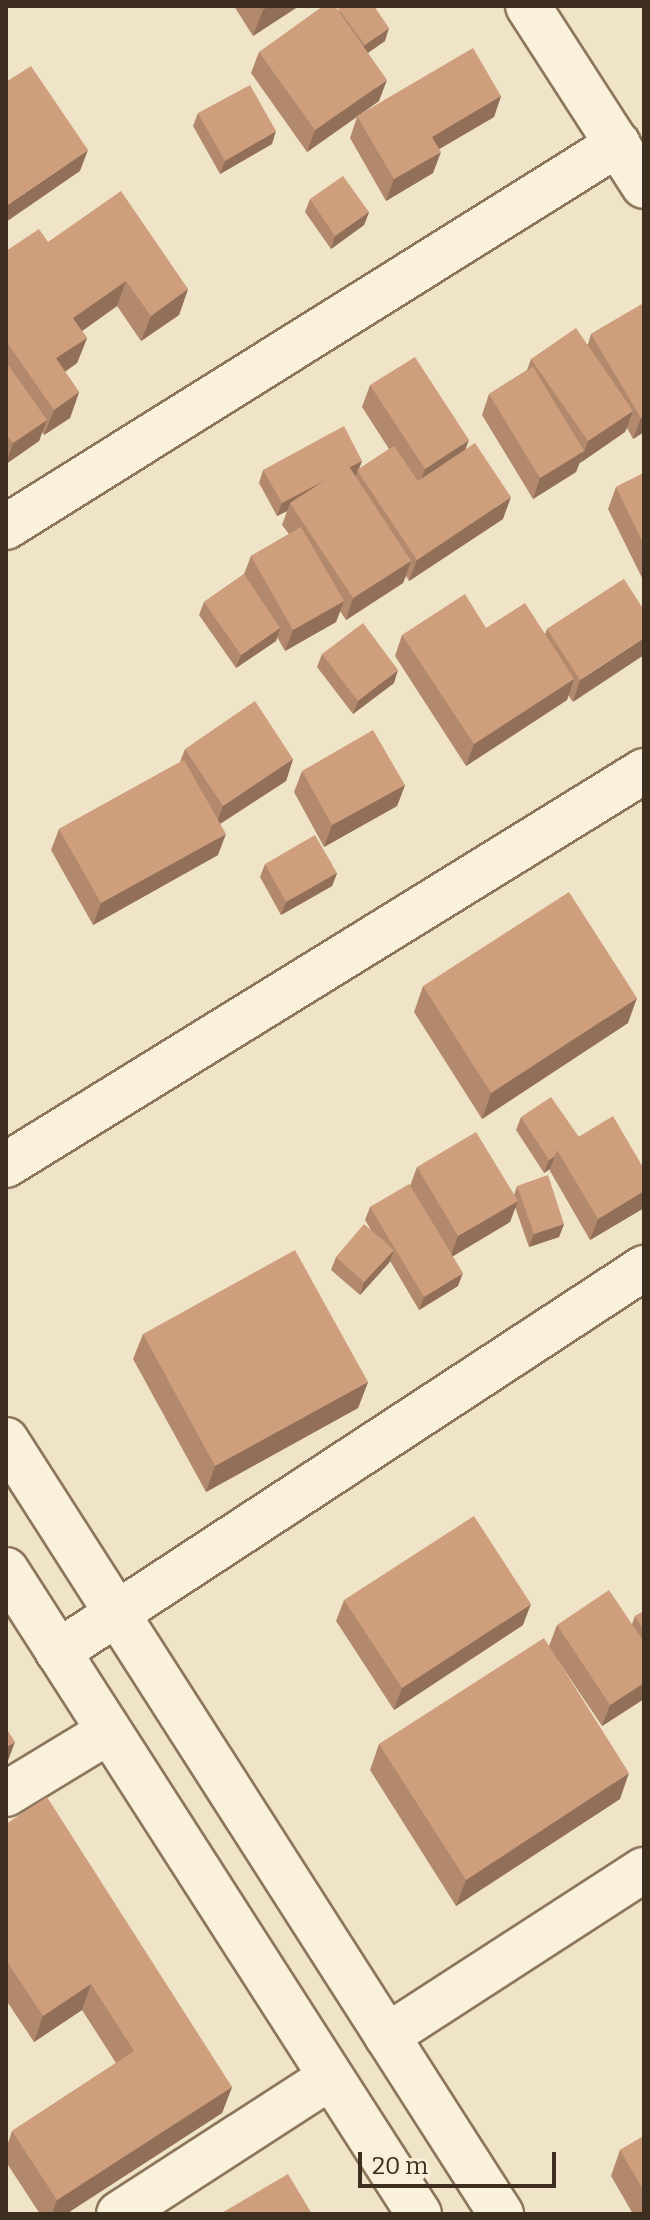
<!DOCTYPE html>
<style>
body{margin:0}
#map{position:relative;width:650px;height:2220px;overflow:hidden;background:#f0e4c8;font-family:Bitter,serif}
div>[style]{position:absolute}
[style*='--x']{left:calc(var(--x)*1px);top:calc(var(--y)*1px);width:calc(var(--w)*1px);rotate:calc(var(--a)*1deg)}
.roads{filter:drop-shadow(2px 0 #8d765c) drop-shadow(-2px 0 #8d765c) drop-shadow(0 2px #8d765c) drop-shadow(0 -2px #8d765c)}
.street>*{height:44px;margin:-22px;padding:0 22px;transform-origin:22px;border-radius:22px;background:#faf1dc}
.secondary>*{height:44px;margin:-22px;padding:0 22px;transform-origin:22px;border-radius:22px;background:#faf1dc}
.wall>*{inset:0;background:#b2896c}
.shaded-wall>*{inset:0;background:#916f58}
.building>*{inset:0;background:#cf9f7d}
span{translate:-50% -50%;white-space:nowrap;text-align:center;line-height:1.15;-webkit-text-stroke:6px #f7eed8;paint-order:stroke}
.frame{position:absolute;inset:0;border:8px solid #3d2e20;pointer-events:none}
.scale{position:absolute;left:358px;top:2152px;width:198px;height:36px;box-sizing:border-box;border:4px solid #3d2e20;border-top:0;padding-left:10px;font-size:24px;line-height:28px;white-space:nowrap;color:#3d2e20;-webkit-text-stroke:6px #f7eed8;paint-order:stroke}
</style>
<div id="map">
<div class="roads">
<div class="street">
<div style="--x:528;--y:6;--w:214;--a:57.2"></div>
<div style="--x:6;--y:527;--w:722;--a:-32.04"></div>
<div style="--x:6;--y:1165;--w:750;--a:-31.7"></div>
<div style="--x:58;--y:1652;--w:701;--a:-33.24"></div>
<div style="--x:6;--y:1794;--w:119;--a:-31.3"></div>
<div style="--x:387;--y:2036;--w:306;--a:-32.9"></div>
<div style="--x:119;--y:2214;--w:252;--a:-32.9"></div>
</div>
<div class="secondary">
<div style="--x:6;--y:1440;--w:919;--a:57.4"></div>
<div style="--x:6;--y:1570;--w:765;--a:57.33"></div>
</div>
</div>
<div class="wall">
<div style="clip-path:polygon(234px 6px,299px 6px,253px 36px)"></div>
<div style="clip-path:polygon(337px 9px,385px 41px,368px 53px,379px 101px,359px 115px,501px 96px,494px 117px,439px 149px,433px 173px,386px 201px,350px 138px,357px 117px,307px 152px,251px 73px,259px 52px)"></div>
<div style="clip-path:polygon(198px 113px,272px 144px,220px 174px,193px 126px)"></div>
<div style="clip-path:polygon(310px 199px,369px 212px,364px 225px,331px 249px,305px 212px)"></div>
<div style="clip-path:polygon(48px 242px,188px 289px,179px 315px,141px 341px,117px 306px,82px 331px,87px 338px,77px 363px,65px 372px,79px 392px,70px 418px,44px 435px,42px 432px,39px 441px,6px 464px,6px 251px)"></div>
<div style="clip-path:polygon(644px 303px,644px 432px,633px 439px,627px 428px,625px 432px,580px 463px,580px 462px,576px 472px,533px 499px,482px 415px,489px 394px,527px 370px,531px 359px,588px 344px,591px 334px)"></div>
<div style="clip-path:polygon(370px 385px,466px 449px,503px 519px,409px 581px,406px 576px,403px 583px,346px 620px,340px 611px,336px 622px,285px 651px,277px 637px,276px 641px,236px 668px,199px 615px,204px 602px,244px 574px,251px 556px,289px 534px,282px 525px,287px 511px,277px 516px,259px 483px,263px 470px,362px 461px,359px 469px,389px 449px,362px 407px)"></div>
<div style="clip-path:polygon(644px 473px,644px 582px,608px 509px,616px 487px)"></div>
<div style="clip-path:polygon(624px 579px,573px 702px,568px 695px,567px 700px,466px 766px,395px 656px,402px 635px,486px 628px,545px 634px,547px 629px)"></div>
<div style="clip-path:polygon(322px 654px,394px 683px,353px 714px,317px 667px)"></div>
<div style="clip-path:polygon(185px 749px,293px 759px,286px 781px,220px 824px,218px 855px,93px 925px,51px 850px,59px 829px,180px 762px)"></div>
<div style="clip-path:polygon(302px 771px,405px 785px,397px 806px,324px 847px,294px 792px)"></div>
<div style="clip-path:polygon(265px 864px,337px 873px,332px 886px,281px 915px,260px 877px)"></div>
<div style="clip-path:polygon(423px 986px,628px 1023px,482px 1119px,414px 1012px)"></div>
<div style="clip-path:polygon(521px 1117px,579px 1137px,644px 1169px,644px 1208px,590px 1240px,550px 1171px,550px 1169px,544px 1173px,516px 1130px)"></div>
<div style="clip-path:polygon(417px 1167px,514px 1195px,517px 1186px,564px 1224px,559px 1237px,529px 1247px,515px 1207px,510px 1222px,453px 1256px,458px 1286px,419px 1310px,390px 1261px,360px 1295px,331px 1270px,336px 1257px,371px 1230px,365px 1220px,370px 1207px,410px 1186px)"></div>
<div style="clip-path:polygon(143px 1334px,368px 1382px,358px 1408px,206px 1492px,133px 1359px)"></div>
<div style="clip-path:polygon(344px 1600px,523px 1625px,394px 1710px,336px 1621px)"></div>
<div style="clip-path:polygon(644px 1611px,644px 1699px,602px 1726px,557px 1659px,620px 1799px,456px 1906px,370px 1770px,379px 1744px,549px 1646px,557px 1625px,632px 1624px,635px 1616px)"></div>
<div style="clip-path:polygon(6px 1824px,232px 2087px,222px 2113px,66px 2214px,40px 2214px,6px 2162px,6px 2149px,12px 2131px,116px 2063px,82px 2010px,34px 2042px,6px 2000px)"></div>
<div style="clip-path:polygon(644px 2136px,644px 2214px,633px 2214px,611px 2176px,620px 2150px)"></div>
</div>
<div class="shaded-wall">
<div style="clip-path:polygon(269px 6px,299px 6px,253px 36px,263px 10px)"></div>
<div style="clip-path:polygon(389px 28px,385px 41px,360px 58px,365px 45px)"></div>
<div style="clip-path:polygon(387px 80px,379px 101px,307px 152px,315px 130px)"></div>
<div style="clip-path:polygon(501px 96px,494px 117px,424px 158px,432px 137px)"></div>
<div style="clip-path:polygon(276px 131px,272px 144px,220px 174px,225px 161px)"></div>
<div style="clip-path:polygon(88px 150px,80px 171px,6px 222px,6px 206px)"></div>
<div style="clip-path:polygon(441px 152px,433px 173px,386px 201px,394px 179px)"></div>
<div style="clip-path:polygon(369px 212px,364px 225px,331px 249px,335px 236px)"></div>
<div style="clip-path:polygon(126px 281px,117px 306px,64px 344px,73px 318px)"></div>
<div style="clip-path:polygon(188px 289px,179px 315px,141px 341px,151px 316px)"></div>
<div style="clip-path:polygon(87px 338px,77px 363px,46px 384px,56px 358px)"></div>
<div style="clip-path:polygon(79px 392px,70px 418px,44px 435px,54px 410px)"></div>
<div style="clip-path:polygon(633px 411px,625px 432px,580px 463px,588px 441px)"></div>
<div style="clip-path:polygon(644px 416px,644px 432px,633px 439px,641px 418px)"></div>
<div style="clip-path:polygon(47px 420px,39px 441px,6px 464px,13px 443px)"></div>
<div style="clip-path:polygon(469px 440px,461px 461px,417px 491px,425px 469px)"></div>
<div style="clip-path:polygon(584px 451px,576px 472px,533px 499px,540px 478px)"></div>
<div style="clip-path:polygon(362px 461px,356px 475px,293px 508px,290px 503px,287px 511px,277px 516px,282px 503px)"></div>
<div style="clip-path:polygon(511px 497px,503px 519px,409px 581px,417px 560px)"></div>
<div style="clip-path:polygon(411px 561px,403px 583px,346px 620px,353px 598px)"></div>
<div style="clip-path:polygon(344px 601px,336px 622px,285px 651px,293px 630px)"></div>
<div style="clip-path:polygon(280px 628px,276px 641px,236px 668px,241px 655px)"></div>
<div style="clip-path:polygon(644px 638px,644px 655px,573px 702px,580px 680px)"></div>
<div style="clip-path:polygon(398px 670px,394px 683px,353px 714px,358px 701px)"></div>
<div style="clip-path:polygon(574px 679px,567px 700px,466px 766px,474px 744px)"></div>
<div style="clip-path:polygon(293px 759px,286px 781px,215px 827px,223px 806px)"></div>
<div style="clip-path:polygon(405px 785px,397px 806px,324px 847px,332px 825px)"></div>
<div style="clip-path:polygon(226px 834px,218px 855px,93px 925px,101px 903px)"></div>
<div style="clip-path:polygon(337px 873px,332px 886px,281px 915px,286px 902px)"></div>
<div style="clip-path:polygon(637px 998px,628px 1023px,482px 1119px,491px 1093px)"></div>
<div style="clip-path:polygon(555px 1156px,550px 1169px,544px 1173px,549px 1160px)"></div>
<div style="clip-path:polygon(644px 1191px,644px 1208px,590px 1240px,598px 1219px)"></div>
<div style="clip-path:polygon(518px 1201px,510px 1222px,450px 1258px,458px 1236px)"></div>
<div style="clip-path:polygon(564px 1224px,559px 1237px,529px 1247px,534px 1234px)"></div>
<div style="clip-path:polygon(394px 1250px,389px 1263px,360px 1295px,364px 1282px)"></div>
<div style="clip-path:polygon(463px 1273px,458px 1286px,419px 1310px,424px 1297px)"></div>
<div style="clip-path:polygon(368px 1382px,358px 1408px,206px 1492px,215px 1466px)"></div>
<div style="clip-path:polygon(531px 1604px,523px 1625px,394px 1710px,402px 1688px)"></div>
<div style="clip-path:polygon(644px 1683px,644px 1699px,602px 1726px,610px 1705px)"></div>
<div style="clip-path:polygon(15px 1742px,6px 1766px,6px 1747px)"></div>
<div style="clip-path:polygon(629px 1773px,620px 1799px,456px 1906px,466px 1880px)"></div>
<div style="clip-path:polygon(91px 1984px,82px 2010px,34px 2042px,43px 2016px)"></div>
<div style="clip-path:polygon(232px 2087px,222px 2113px,66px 2214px,52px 2214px,57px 2200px)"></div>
</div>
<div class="building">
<div style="clip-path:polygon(323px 6px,335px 6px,387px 80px,315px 130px,259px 52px)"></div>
<div style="clip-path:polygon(340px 6px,374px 6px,389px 28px,365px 45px,338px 8px)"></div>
<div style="clip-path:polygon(473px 48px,501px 96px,432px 137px,441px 152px,394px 179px,357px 116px)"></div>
<div style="clip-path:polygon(31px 66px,88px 150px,6px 206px,6px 82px)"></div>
<div style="clip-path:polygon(250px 85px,276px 131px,225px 161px,198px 113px)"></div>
<div style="clip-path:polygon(343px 176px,369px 212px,335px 236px,310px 199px)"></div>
<div style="clip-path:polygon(121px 191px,188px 289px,151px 316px,126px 281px,73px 318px,87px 338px,56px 358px,79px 392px,54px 410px,6px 341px,6px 251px,39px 229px,48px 242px)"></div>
<div style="clip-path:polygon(644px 303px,644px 416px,641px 418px,591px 334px)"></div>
<div style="clip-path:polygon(576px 328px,633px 411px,588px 441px,531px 359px)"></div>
<div style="clip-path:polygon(415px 357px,469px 440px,425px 469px,370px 385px)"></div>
<div style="clip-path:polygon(6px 362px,47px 420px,13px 443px,6px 434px)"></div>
<div style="clip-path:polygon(533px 367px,584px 451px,540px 478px,489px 394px)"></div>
<div style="clip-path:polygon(344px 426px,362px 461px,350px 467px,348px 465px,325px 480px,282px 503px,263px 470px)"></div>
<div style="clip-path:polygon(475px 443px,511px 497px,417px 560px,357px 470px,394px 446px,418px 481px)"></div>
<div style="clip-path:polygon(348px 465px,411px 561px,353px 598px,290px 503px)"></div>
<div style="clip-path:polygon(644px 473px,644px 545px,616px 487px)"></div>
<div style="clip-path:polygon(301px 527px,344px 601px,293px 630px,251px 556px)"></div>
<div style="clip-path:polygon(244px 574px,280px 628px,241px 655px,204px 602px)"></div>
<div style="clip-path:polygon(624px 579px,644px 610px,644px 638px,580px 680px,547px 629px)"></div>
<div style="clip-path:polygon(465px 594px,486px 628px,525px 603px,574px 679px,474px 744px,402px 635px)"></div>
<div style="clip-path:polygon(363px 623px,398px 670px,358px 701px,322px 654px)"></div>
<div style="clip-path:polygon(255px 701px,293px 759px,223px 806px,185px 749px)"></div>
<div style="clip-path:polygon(373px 730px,405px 785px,332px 825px,302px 771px)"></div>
<div style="clip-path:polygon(184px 760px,226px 834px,101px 903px,59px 829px)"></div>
<div style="clip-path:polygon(315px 835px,337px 873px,286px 902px,265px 864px)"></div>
<div style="clip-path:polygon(569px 892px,637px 998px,491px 1093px,423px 986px)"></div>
<div style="clip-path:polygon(551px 1097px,579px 1137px,557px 1150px,555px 1156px,549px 1160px,521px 1117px)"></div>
<div style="clip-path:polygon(613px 1116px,644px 1169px,644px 1191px,598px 1219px,557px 1150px)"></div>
<div style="clip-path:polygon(476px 1132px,518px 1201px,458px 1236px,417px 1167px)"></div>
<div style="clip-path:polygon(548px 1175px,564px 1224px,534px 1234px,517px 1186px)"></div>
<div style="clip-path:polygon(409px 1184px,463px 1273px,424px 1297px,370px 1207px)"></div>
<div style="clip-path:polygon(364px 1224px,394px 1250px,364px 1282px,336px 1257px)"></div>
<div style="clip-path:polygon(295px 1250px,368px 1382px,215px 1466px,143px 1334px)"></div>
<div style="clip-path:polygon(474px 1516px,531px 1604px,402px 1688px,344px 1600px)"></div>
<div style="clip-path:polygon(609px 1590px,644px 1642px,644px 1683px,610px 1705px,557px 1625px)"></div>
<div style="clip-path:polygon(644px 1611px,644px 1631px,635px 1616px)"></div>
<div style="clip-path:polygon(544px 1638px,629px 1773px,466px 1880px,379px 1744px)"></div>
<div style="clip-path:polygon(6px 1728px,15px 1742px,6px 1747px)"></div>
<div style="clip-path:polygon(47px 1797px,232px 2087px,57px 2200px,12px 2131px,134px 2051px,91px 1984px,43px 2016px,6px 1960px,6px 1824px)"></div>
<div style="clip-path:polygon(644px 2136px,644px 2191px,620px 2150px)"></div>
<div style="clip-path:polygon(288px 2174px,312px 2214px,220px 2214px)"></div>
</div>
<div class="frame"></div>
<div class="scale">20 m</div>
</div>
